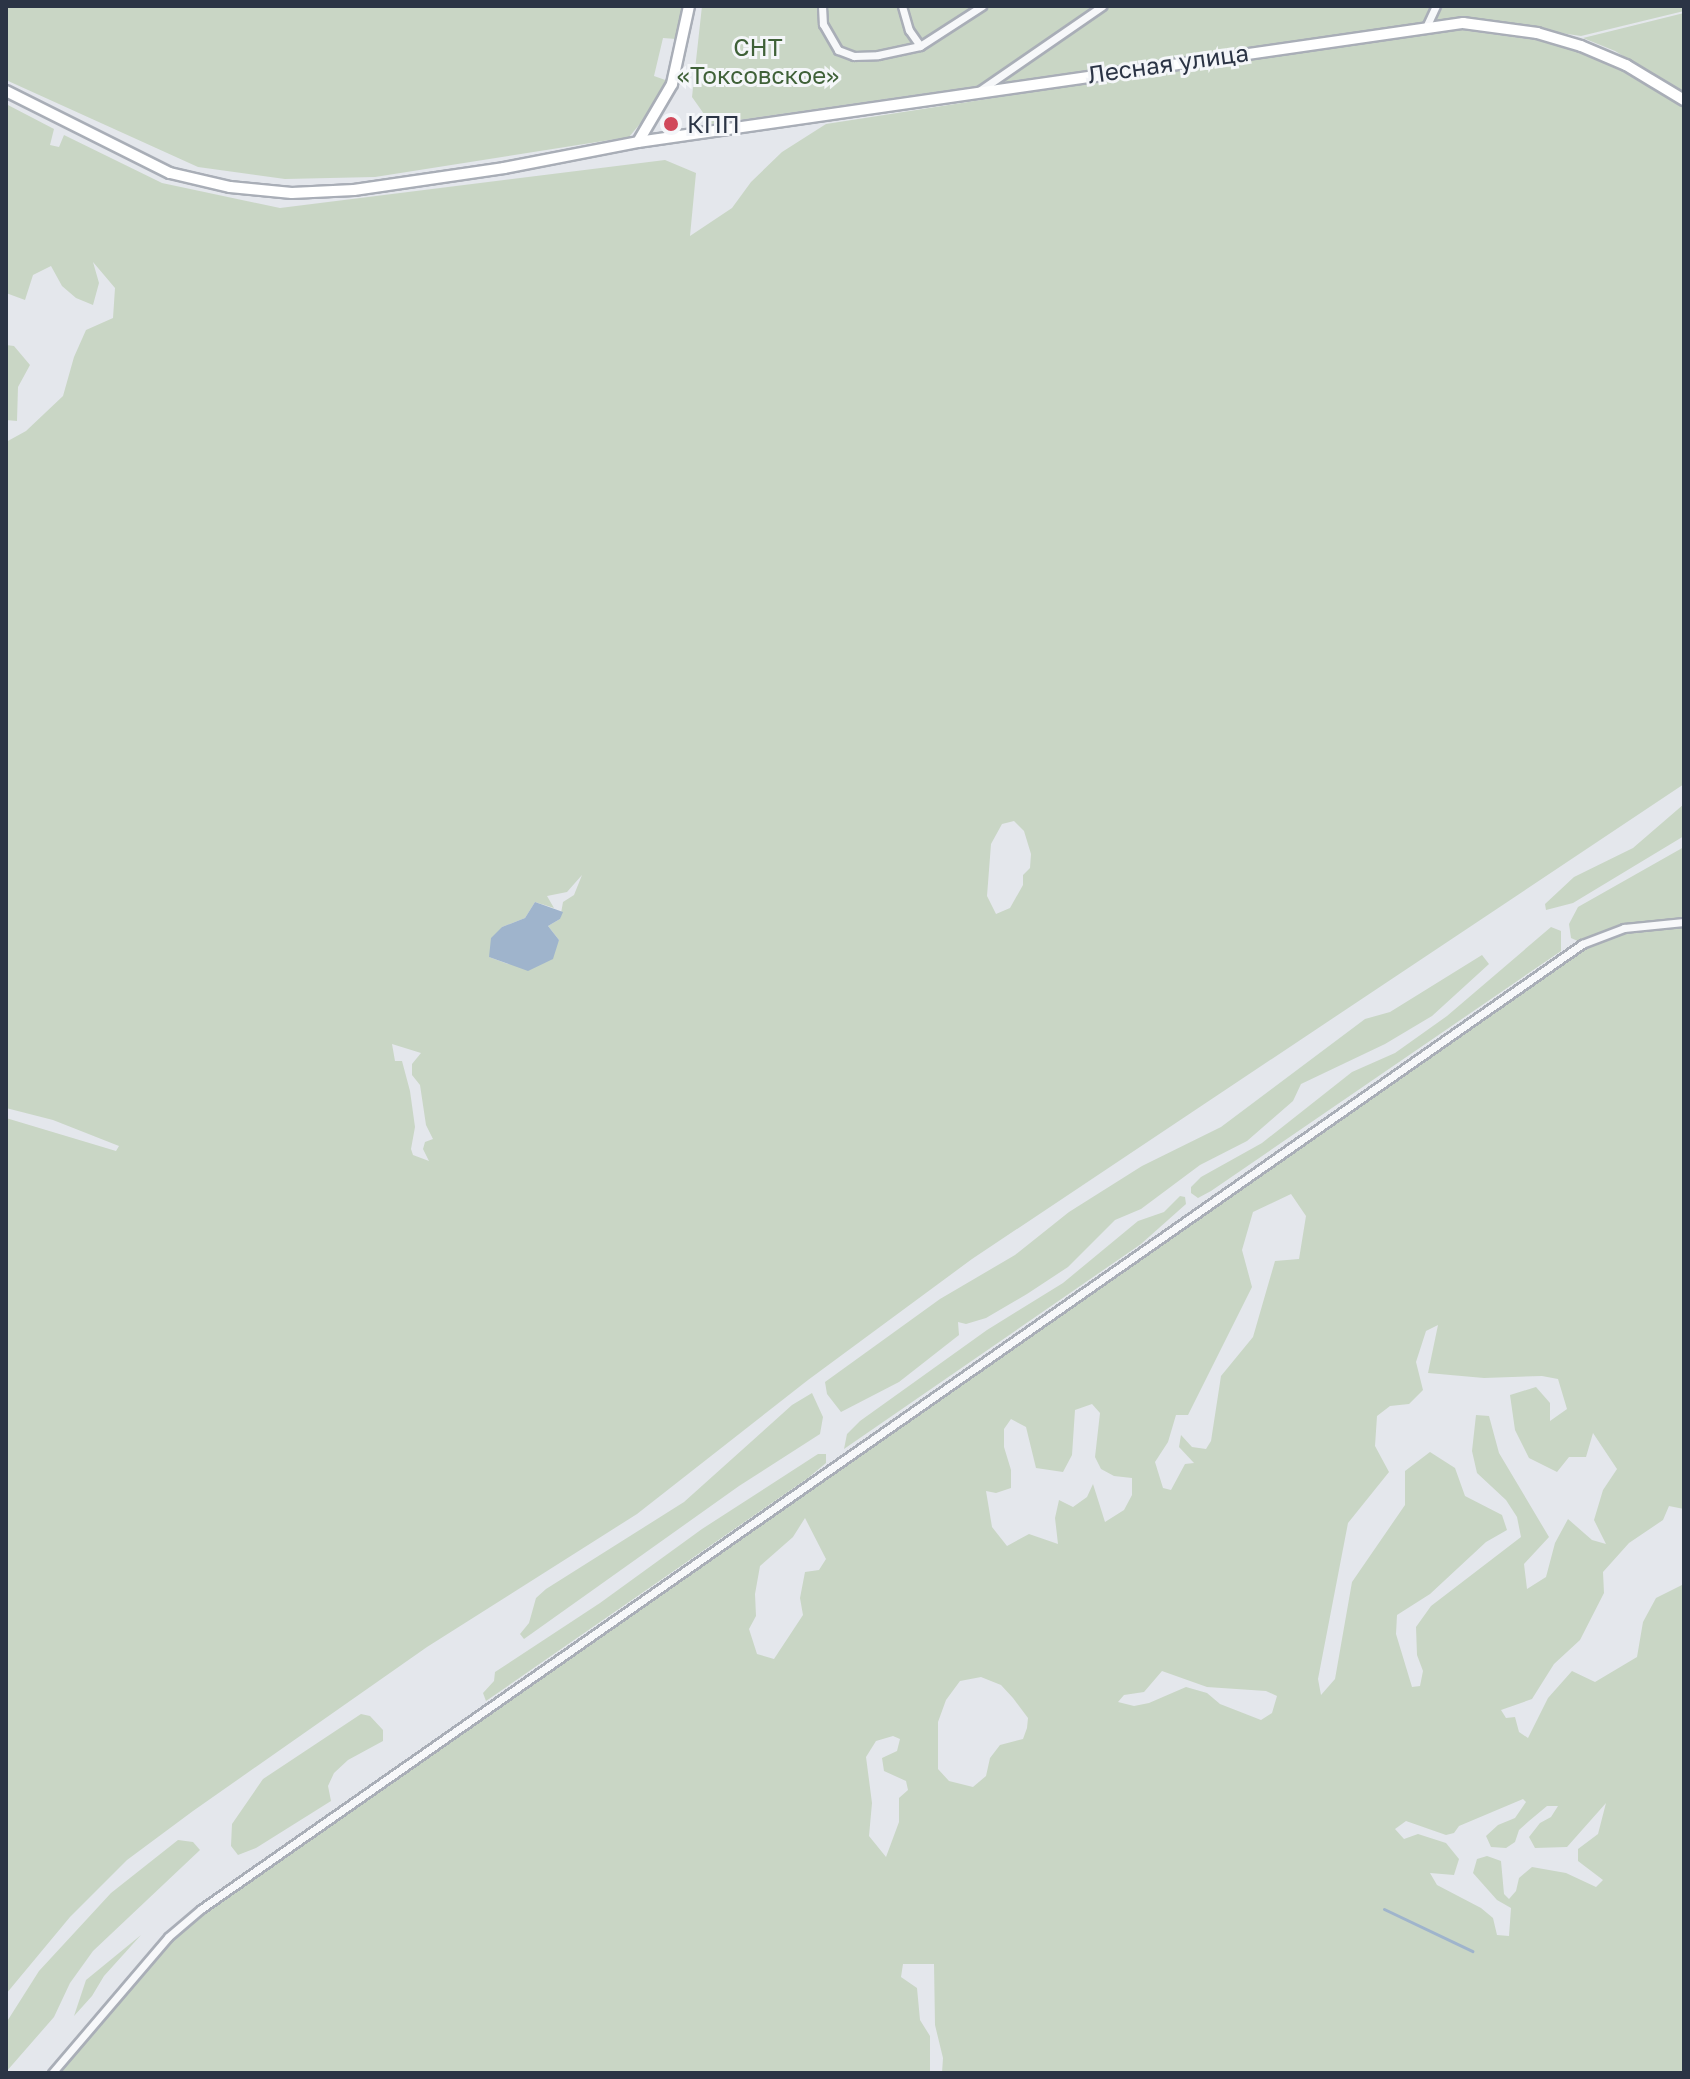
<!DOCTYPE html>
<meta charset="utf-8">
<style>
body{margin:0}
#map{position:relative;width:1690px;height:2079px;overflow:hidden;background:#e4e7ec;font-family:"Golos Text",sans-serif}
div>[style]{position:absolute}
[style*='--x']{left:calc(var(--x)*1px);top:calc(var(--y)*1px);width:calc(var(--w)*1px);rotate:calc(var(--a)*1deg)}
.green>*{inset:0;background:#c9d6c5}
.water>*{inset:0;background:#9fb4cc}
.stream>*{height:3px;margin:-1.5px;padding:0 1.5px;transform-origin:1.5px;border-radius:1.5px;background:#9fb4cc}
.roads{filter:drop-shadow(2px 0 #a9aeb7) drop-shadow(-2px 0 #a9aeb7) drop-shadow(0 2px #a9aeb7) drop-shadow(0 -2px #a9aeb7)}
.street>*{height:7px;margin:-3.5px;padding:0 3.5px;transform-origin:3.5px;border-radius:3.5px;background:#f7f8fa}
.secondary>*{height:10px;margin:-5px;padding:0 5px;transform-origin:5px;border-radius:5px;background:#fff}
.dots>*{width:22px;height:22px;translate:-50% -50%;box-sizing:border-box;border:4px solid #f4f6f9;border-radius:50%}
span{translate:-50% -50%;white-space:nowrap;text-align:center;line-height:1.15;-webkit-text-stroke:6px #f4f6f9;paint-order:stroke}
.park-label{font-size:24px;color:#3f6138}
.street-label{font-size:24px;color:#2b3445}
.poi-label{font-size:24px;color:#2b3445}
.left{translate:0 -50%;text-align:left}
.frame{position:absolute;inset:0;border:8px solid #2b3445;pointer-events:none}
</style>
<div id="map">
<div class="green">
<div style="clip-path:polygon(6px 6px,684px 6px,676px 39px,663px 38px,654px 76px,668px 81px,659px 101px,629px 137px,375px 177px,285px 179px,198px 167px,6px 80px)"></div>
<div style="clip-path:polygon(702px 6px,1684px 6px,1684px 11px,1581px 36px,1475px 20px,1424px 22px,711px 124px,692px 97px)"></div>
<div style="clip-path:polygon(1684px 13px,1684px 93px,1615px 51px,1583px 38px)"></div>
<div style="clip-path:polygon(evenodd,1462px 30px,1536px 40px,1580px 52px,1623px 70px,1684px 107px,1684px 784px,972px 1259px,808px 1380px,637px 1514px,427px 1647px,193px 1811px,127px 1860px,70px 1917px,6px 1994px,6px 1118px,116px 1151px,119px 1146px,53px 1120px,6px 1108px,6px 442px,26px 431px,63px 396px,74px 357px,86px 330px,113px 318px,115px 288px,93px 262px,99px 283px,93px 305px,76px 298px,62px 286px,51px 266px,33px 275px,25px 300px,6px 293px,6px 104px,54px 129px,50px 145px,59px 147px,64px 135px,162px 183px,280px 208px,665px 160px,696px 173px,690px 236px,732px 208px,751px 182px,782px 152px,826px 124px,1426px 31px,1462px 30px,1014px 821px,1024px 831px,1031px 854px,1030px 868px,1023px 875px,1023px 885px,1010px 908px,996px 914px,987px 896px,991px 844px,1002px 824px,1014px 821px,1462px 30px,582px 875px,574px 895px,563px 902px,560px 919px,548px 926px,559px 940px,545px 960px,508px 964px,489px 957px,502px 927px,525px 918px,535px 902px,554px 908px,547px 896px,567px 892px,582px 875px,1462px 30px,392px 1044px,421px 1053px,412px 1064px,412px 1075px,420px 1085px,426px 1125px,433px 1139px,425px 1142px,423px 1149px,429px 1161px,413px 1155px,411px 1149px,415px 1127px,410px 1091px,402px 1061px,395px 1061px,392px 1044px)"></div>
<div style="clip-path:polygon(6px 345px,14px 346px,30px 365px,18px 387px,17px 421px,6px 420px)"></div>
<div style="clip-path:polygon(1684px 804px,1684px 836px,1573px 903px,1546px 910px,1545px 904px,1574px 877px,1633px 848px)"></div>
<div style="clip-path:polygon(1684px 847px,1684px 919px,1641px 922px,1602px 931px,1580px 942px,1571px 938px,1569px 924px,1578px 907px)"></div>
<div style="clip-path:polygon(evenodd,1684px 924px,1684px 1509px,1669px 1506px,1663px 1520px,1629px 1543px,1603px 1572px,1604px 1593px,1580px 1640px,1554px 1664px,1532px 1699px,1501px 1710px,1506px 1718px,1515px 1717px,1519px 1732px,1528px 1738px,1548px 1698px,1572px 1671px,1595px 1682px,1637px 1657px,1643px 1622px,1656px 1598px,1684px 1584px,1684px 2073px,942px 2073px,943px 2058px,935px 2025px,934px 1964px,903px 1964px,901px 1977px,917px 1988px,920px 2020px,930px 2036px,930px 2073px,57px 2073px,171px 1939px,202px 1913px,1583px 947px,1641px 927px,1684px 924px,1291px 1194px,1306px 1216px,1299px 1259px,1275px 1261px,1253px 1337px,1221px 1376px,1211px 1441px,1206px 1449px,1192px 1447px,1181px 1435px,1179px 1447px,1194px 1463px,1185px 1464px,1171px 1490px,1163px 1488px,1155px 1462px,1168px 1442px,1176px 1415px,1188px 1415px,1252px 1287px,1242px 1250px,1253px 1212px,1291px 1194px,1684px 924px,1438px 1325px,1428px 1373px,1484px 1378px,1542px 1376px,1558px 1379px,1567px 1409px,1550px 1421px,1550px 1403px,1536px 1387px,1510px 1395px,1515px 1430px,1529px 1458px,1557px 1472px,1569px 1457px,1586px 1457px,1593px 1433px,1617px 1469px,1603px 1490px,1594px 1520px,1606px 1544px,1592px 1540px,1568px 1519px,1555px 1543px,1546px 1577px,1527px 1589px,1524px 1564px,1549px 1537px,1499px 1453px,1489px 1416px,1476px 1415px,1472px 1451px,1477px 1473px,1506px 1500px,1517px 1517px,1521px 1537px,1431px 1606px,1416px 1627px,1417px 1655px,1423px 1671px,1420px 1686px,1412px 1687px,1396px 1634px,1397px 1615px,1430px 1594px,1486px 1542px,1507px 1530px,1502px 1515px,1465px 1496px,1455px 1468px,1430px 1452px,1405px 1471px,1405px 1505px,1352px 1582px,1335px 1679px,1321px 1695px,1318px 1679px,1348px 1523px,1389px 1472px,1375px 1446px,1377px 1416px,1390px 1406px,1409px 1404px,1423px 1390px,1416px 1362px,1426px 1331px,1438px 1325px,1684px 924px,1092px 1404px,1100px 1413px,1095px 1457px,1101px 1469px,1114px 1476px,1132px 1478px,1132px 1495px,1124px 1510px,1105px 1522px,1093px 1484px,1087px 1497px,1073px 1507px,1059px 1500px,1055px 1518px,1058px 1544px,1029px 1534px,1007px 1546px,992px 1527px,986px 1491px,996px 1493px,1011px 1488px,1011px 1470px,1004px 1447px,1004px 1429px,1011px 1419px,1026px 1427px,1036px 1468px,1063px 1472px,1072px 1455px,1075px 1410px,1092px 1404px,1684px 924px,805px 1518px,826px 1559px,819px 1570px,805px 1572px,800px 1598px,803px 1615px,774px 1659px,757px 1654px,749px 1629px,756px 1616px,755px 1594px,760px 1566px,793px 1537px,805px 1518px,1684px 924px,1162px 1671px,1207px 1687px,1266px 1691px,1277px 1696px,1272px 1713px,1261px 1720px,1220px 1704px,1207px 1693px,1186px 1687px,1149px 1703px,1134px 1706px,1118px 1702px,1124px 1695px,1144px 1692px,1162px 1671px,1684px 924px,981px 1677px,1001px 1685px,1013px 1698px,1028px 1718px,1027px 1728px,1023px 1739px,1000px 1745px,990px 1758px,986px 1776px,973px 1787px,949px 1781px,938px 1769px,938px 1722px,946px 1700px,960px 1681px,981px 1677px,1684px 924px,893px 1736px,900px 1739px,897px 1751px,882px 1758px,884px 1771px,906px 1781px,908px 1790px,899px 1798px,899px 1822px,886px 1857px,869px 1836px,872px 1803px,866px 1757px,876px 1741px,893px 1736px,1684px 924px,1523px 1799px,1526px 1802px,1515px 1818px,1498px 1825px,1486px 1836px,1491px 1847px,1506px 1848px,1515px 1842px,1519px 1830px,1529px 1821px,1547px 1806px,1558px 1806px,1551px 1817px,1540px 1823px,1529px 1837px,1535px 1848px,1567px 1847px,1606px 1803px,1598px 1834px,1578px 1849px,1578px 1861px,1603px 1880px,1596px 1887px,1566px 1873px,1532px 1867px,1519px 1878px,1516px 1891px,1509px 1899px,1504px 1894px,1501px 1861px,1487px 1856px,1477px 1859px,1473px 1873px,1497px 1900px,1511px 1908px,1509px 1936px,1497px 1935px,1493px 1918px,1481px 1908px,1437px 1885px,1430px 1873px,1454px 1875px,1459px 1859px,1446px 1843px,1418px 1834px,1404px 1839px,1395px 1829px,1406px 1821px,1446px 1835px,1454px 1833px,1459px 1826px,1523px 1799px)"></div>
<div style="clip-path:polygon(1551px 927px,1561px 931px,1561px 951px,1211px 1191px,1198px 1198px,1191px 1193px,1191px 1187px,1201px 1177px,1262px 1143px,1352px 1072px,1395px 1053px,1447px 1016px)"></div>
<div style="clip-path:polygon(1482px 955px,1489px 964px,1432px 1016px,1385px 1044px,1301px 1084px,1293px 1101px,1247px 1141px,1200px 1165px,1141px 1209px,1115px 1220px,1068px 1267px,1027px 1294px,986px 1318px,966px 1324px,958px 1322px,959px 1335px,899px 1382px,841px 1412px,827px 1394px,825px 1382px,940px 1299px,1015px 1255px,1069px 1212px,1142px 1166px,1221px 1127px,1365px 1019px,1390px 1012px)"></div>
<div style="clip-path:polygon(1180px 1196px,1185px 1197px,1186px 1204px,1141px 1244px,844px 1449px,847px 1434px,860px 1421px,987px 1330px,1063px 1283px,1138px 1221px,1164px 1212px)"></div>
<div style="clip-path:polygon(812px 1393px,823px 1417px,820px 1434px,739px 1486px,524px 1639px,520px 1634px,529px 1623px,536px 1598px,546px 1589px,684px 1502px,792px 1405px)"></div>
<div style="clip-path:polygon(818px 1454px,826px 1454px,826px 1463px,808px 1478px,486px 1701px,483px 1693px,494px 1681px,495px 1672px,600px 1603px,702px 1529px)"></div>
<div style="clip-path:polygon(361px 1714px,370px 1716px,383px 1730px,383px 1741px,348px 1760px,334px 1773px,328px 1786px,331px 1801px,256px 1848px,238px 1855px,231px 1846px,232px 1824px,263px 1779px)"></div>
<div style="clip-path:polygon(178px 1840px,193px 1842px,200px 1850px,93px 1951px,70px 1983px,54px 2017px,6px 2072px,6px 2023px,39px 1971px,111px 1893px)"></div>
<div style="clip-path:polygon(141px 1935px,104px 1976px,92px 1996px,74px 2016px,86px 1980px)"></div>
</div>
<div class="water">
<div style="clip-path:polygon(535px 902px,563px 912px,560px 919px,548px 926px,559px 940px,553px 959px,528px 971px,489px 957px,491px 938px,502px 927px,525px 918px)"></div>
</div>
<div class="stream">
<div style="--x:1384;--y:1909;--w:98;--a:25.5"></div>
</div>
<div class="roads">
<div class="street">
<div style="--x:822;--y:6;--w:18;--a:87"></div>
<div style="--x:823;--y:24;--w:30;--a:60"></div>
<div style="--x:838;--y:50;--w:17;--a:21"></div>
<div style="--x:854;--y:56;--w:24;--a:-2"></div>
<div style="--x:878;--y:55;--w:43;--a:-12.1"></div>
<div style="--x:902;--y:6;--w:25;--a:74"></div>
<div style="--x:909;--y:30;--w:19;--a:55"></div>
<div style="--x:920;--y:46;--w:74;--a:-32.8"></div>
<div style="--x:1427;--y:25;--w:21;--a:-65"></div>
<div style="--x:979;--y:91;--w:150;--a:-34.6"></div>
<div style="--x:52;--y:2073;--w:179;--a:-49.5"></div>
<div style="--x:168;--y:1937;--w:43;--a:-40.3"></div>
<div style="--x:201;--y:1909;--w:1685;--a:-34.94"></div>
<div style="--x:1582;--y:944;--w:45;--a:-20.9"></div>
<div style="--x:1624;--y:928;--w:60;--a:-5.7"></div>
</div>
<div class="secondary">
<div style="--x:6;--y:91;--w:183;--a:26.6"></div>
<div style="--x:170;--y:173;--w:62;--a:13.1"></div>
<div style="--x:230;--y:187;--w:62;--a:5.5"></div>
<div style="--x:292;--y:193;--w:62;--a:-2.8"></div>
<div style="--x:354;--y:190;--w:152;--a:-8.3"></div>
<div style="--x:504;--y:168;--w:136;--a:-11"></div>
<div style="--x:638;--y:142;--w:834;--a:-8.21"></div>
<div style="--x:1463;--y:23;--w:75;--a:7.7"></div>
<div style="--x:1537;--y:33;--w:46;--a:16.5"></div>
<div style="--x:1581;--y:46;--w:49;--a:22.9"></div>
<div style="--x:1626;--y:65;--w:68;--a:31.1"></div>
<div style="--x:638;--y:142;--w:67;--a:-59.6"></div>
<div style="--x:672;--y:84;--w:80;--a:-77.7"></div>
</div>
</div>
<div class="dots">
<div style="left:671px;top:124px;background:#d1495b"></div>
</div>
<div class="park-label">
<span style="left:758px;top:61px">СНТ<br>«Токсовское»</span>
</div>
<div class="street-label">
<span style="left:1168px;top:63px;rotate:-8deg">Лесная улица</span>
</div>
<div class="poi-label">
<span class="left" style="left:687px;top:124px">КПП</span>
</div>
<div class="frame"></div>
</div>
